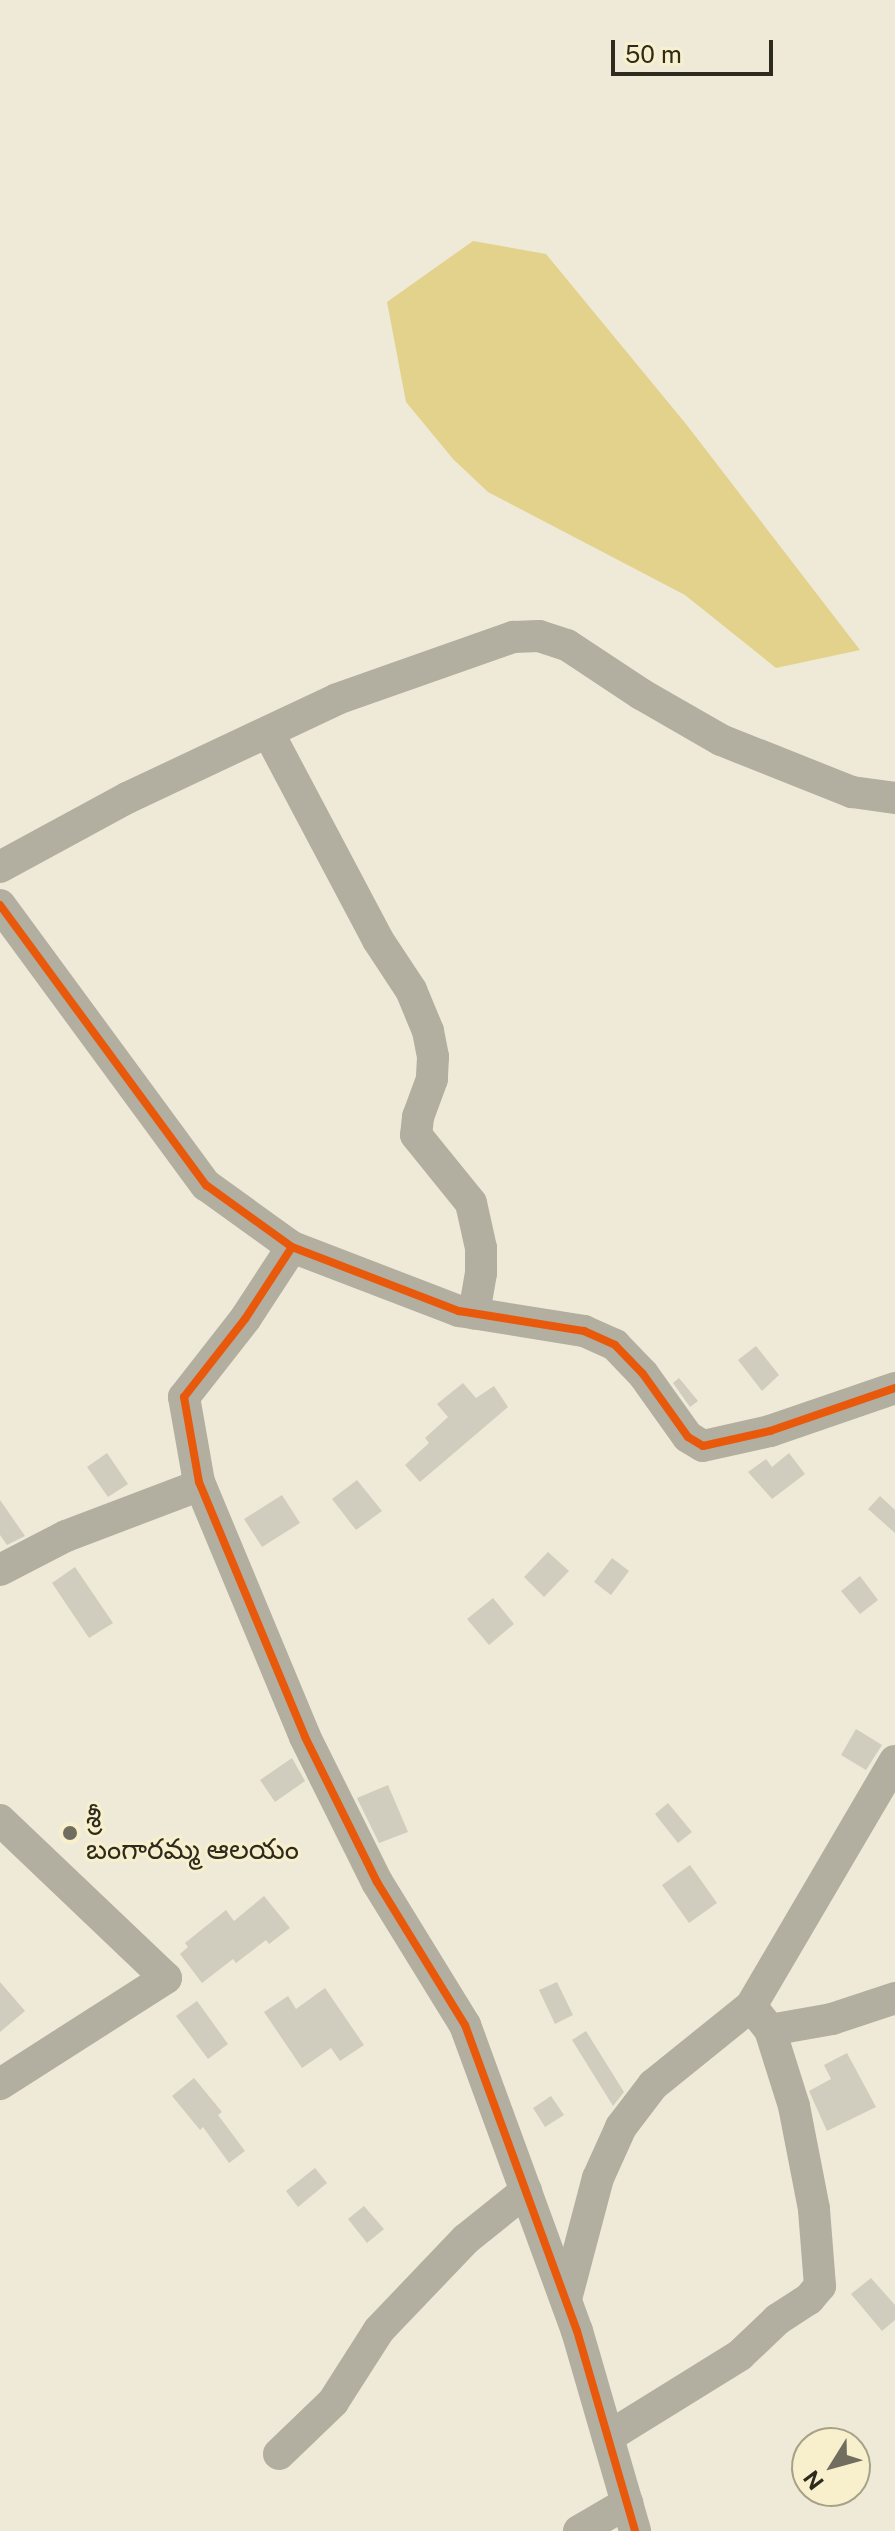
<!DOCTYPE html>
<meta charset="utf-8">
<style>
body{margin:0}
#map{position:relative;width:895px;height:2531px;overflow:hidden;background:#eeead7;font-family:"Public Sans","Noto Sans Telugu",sans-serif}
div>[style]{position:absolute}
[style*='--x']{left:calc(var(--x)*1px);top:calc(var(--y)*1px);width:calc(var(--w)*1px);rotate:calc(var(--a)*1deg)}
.water>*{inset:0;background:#e3d28b}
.building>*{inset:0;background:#d0cdbe}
.minor>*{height:32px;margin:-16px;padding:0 16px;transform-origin:16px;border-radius:16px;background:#b2aea0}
.cycleway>*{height:8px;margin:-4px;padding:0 4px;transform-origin:4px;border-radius:4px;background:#e8590c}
.dots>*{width:22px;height:22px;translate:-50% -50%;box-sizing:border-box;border:4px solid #f8f0cd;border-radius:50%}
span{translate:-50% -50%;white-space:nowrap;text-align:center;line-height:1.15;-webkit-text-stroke:6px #f8f0cd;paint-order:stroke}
.poi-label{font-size:28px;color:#2e2b1e}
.left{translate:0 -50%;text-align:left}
.north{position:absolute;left:791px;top:2427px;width:80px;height:80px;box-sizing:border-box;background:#f8f0cd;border:2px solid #a7a187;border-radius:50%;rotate:233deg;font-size:22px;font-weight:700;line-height:32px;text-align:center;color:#2e2b1e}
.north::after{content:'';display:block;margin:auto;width:28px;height:36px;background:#716e5f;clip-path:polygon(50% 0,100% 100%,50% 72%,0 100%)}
.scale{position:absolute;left:611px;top:40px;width:162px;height:36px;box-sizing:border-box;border:4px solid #2e2b1e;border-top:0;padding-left:10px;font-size:24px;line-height:28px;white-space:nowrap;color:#2e2b1e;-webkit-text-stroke:6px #f8f0cd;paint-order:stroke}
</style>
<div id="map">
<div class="water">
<div style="clip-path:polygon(473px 241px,546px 254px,686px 424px,860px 650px,776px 668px,685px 595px,488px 492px,453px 459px,406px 402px,387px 302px)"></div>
</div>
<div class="building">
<div style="clip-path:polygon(756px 1346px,779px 1375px,762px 1391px,738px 1360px)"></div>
<div style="clip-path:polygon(679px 1378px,698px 1401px,690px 1407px,673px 1383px)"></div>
<div style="clip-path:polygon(463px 1383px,476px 1398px,494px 1386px,508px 1407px,420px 1482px,405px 1465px,429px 1443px,425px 1438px,448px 1417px,437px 1404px)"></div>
<div style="clip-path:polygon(107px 1453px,128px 1484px,108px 1497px,87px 1467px)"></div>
<div style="clip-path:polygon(789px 1453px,805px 1474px,772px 1499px,748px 1472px,766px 1459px,772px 1467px)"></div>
<div style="clip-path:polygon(357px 1480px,382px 1511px,356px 1530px,332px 1499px)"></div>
<div style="clip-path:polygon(282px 1495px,300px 1523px,262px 1547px,244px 1519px)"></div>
<div style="clip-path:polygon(880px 1496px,895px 1510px,895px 1533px,868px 1509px)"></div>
<div style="clip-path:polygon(0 1500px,25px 1536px,7px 1545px,0 1535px)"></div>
<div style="clip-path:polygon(548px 1552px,569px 1571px,544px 1597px,524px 1577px)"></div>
<div style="clip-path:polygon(612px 1558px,629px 1571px,611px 1595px,594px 1582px)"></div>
<div style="clip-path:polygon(75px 1567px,113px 1623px,89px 1638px,52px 1583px)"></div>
<div style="clip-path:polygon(860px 1576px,878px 1600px,860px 1614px,841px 1591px)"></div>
<div style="clip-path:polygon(493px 1598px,514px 1624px,489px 1645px,467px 1619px)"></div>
<div style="clip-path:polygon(856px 1729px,882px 1745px,866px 1770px,841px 1755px)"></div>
<div style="clip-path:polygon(292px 1758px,305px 1781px,275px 1802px,260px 1780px)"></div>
<div style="clip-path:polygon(388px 1785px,408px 1832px,379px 1843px,357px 1798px)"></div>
<div style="clip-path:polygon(668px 1803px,692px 1832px,678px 1843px,655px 1814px)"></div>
<div style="clip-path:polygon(690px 1865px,717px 1903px,689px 1923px,662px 1885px)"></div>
<div style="clip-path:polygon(264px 1896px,290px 1928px,269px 1944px,266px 1940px,236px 1963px,233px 1959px,202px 1983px,180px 1954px,188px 1947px,185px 1943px,226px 1910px,234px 1921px)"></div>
<div style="clip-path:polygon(0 1982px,25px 2011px,0 2032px)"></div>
<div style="clip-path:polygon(557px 1982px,573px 2015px,555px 2024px,539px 1990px)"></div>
<div style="clip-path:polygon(325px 1988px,364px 2045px,340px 2061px,331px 2048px,302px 2068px,264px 2012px,288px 1996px,296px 2009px)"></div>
<div style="clip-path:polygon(197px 2001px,228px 2044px,208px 2059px,176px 2016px)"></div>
<div style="clip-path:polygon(586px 2031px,624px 2092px,613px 2106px,572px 2040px)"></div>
<div style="clip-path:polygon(847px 2053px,876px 2107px,827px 2131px,809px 2091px,831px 2079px,824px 2065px)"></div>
<div style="clip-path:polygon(194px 2078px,222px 2112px,218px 2115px,245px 2151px,229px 2163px,203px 2127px,200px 2130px,172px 2096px)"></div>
<div style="clip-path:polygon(551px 2096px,564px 2115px,545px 2127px,533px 2108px)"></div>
<div style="clip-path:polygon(315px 2168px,327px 2183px,298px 2207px,286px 2191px)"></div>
<div style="clip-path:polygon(364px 2206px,384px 2229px,367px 2243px,348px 2219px)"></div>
<div style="clip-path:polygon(871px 2278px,895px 2305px,895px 2320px,882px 2331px,851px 2294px)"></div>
</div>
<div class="minor">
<div style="--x:268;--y:732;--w:235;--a:62.1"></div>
<div style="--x:378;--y:940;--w:60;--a:56.6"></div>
<div style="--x:411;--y:990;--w:44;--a:67.5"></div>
<div style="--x:428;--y:1031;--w:26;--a:79"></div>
<div style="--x:433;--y:1057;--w:22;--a:93"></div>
<div style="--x:432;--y:1079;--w:40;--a:110.2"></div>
<div style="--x:418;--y:1117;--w:18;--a:96"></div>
<div style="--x:416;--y:1135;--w:87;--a:51"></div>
<div style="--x:471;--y:1203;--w:46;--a:77.5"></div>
<div style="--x:481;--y:1248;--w:25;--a:90"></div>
<div style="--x:481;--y:1273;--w:41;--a:99.9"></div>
<div style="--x:0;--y:867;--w:145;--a:-28.5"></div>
<div style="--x:127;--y:798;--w:232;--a:-25.2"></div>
<div style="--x:337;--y:699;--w:187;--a:-19.4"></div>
<div style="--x:513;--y:637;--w:26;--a:-2"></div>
<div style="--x:539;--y:636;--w:29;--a:18"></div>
<div style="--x:567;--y:645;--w:89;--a:33.5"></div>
<div style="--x:641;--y:694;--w:92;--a:29.9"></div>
<div style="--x:721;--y:740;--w:141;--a:21.7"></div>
<div style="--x:852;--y:792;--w:43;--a:7.9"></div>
<div style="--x:0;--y:905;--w:348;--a:53.7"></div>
<div style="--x:206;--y:1185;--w:106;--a:35.8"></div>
<div style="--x:292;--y:1247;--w:179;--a:21"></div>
<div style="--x:459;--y:1311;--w:127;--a:9.1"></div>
<div style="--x:584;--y:1331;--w:34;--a:24"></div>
<div style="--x:615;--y:1345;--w:40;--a:46"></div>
<div style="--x:643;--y:1374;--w:77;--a:54.5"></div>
<div style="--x:688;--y:1437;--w:17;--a:31"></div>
<div style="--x:703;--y:1446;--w:69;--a:-12.6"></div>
<div style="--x:770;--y:1431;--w:132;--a:-19"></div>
<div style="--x:292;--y:1247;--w:86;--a:123.1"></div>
<div style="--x:245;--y:1319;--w:99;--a:128"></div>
<div style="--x:184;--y:1397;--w:86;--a:80"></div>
<div style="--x:199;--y:1482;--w:276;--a:67.4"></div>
<div style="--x:305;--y:1737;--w:162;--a:63.6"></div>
<div style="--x:377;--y:1882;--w:168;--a:58.4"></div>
<div style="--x:465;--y:2025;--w:326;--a:69.9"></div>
<div style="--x:577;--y:2331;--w:208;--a:73.8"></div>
<div style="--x:0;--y:1570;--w:74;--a:-27.3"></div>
<div style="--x:66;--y:1536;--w:143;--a:-20.8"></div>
<div style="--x:0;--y:1820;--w:229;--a:43.6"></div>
<div style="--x:166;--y:1978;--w:197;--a:147.4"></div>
<div style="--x:758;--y:2015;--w:19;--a:51"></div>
<div style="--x:770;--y:2030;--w:63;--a:-10.1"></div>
<div style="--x:832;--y:2019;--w:66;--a:-18.4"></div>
<div style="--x:566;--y:2299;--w:125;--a:-75.2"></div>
<div style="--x:598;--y:2178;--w:56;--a:-65.7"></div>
<div style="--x:621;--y:2127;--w:53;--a:-52.7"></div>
<div style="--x:653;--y:2085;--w:126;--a:-38.9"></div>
<div style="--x:751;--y:2006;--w:284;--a:-59.6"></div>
<div style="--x:608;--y:2437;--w:155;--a:-31.8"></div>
<div style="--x:740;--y:2355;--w:52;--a:-43.5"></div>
<div style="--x:778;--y:2319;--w:37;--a:-33"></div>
<div style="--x:809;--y:2299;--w:17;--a:-50"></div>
<div style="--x:820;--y:2286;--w:77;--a:-94.5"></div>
<div style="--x:814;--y:2209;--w:105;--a:-101"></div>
<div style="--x:794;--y:2106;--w:80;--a:-107.5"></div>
<div style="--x:279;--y:2454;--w:75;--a:-43.9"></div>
<div style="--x:333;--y:2402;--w:85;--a:-57.4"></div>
<div style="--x:379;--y:2330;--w:126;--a:-46.3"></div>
<div style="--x:466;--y:2239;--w:77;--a:-38.7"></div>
<div style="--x:579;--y:2531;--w:56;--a:-30.3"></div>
</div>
<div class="cycleway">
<div style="--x:0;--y:905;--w:348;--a:53.7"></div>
<div style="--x:206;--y:1185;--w:106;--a:35.8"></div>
<div style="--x:292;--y:1247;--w:179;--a:21"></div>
<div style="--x:459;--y:1311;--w:127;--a:9.1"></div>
<div style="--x:584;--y:1331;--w:34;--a:24"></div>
<div style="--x:615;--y:1345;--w:40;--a:46"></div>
<div style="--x:643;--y:1374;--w:77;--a:54.5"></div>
<div style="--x:688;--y:1437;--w:17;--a:31"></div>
<div style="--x:703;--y:1446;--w:69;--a:-12.6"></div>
<div style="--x:770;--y:1431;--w:132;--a:-19"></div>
<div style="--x:292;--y:1247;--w:86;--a:123.1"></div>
<div style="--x:245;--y:1319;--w:99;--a:128"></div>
<div style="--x:184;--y:1397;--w:86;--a:80"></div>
<div style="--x:199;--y:1482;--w:276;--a:67.4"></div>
<div style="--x:305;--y:1737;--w:162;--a:63.6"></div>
<div style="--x:377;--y:1882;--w:168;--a:58.4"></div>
<div style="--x:465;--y:2025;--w:326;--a:69.9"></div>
<div style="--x:577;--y:2331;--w:208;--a:73.8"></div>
</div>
<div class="dots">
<div style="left:70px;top:1833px;background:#716e5f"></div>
</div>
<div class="poi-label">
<span class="left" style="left:86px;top:1833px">శ్రీ<br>బంగారమ్మ ఆలయం</span>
</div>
<div class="north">N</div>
<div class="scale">50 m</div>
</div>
